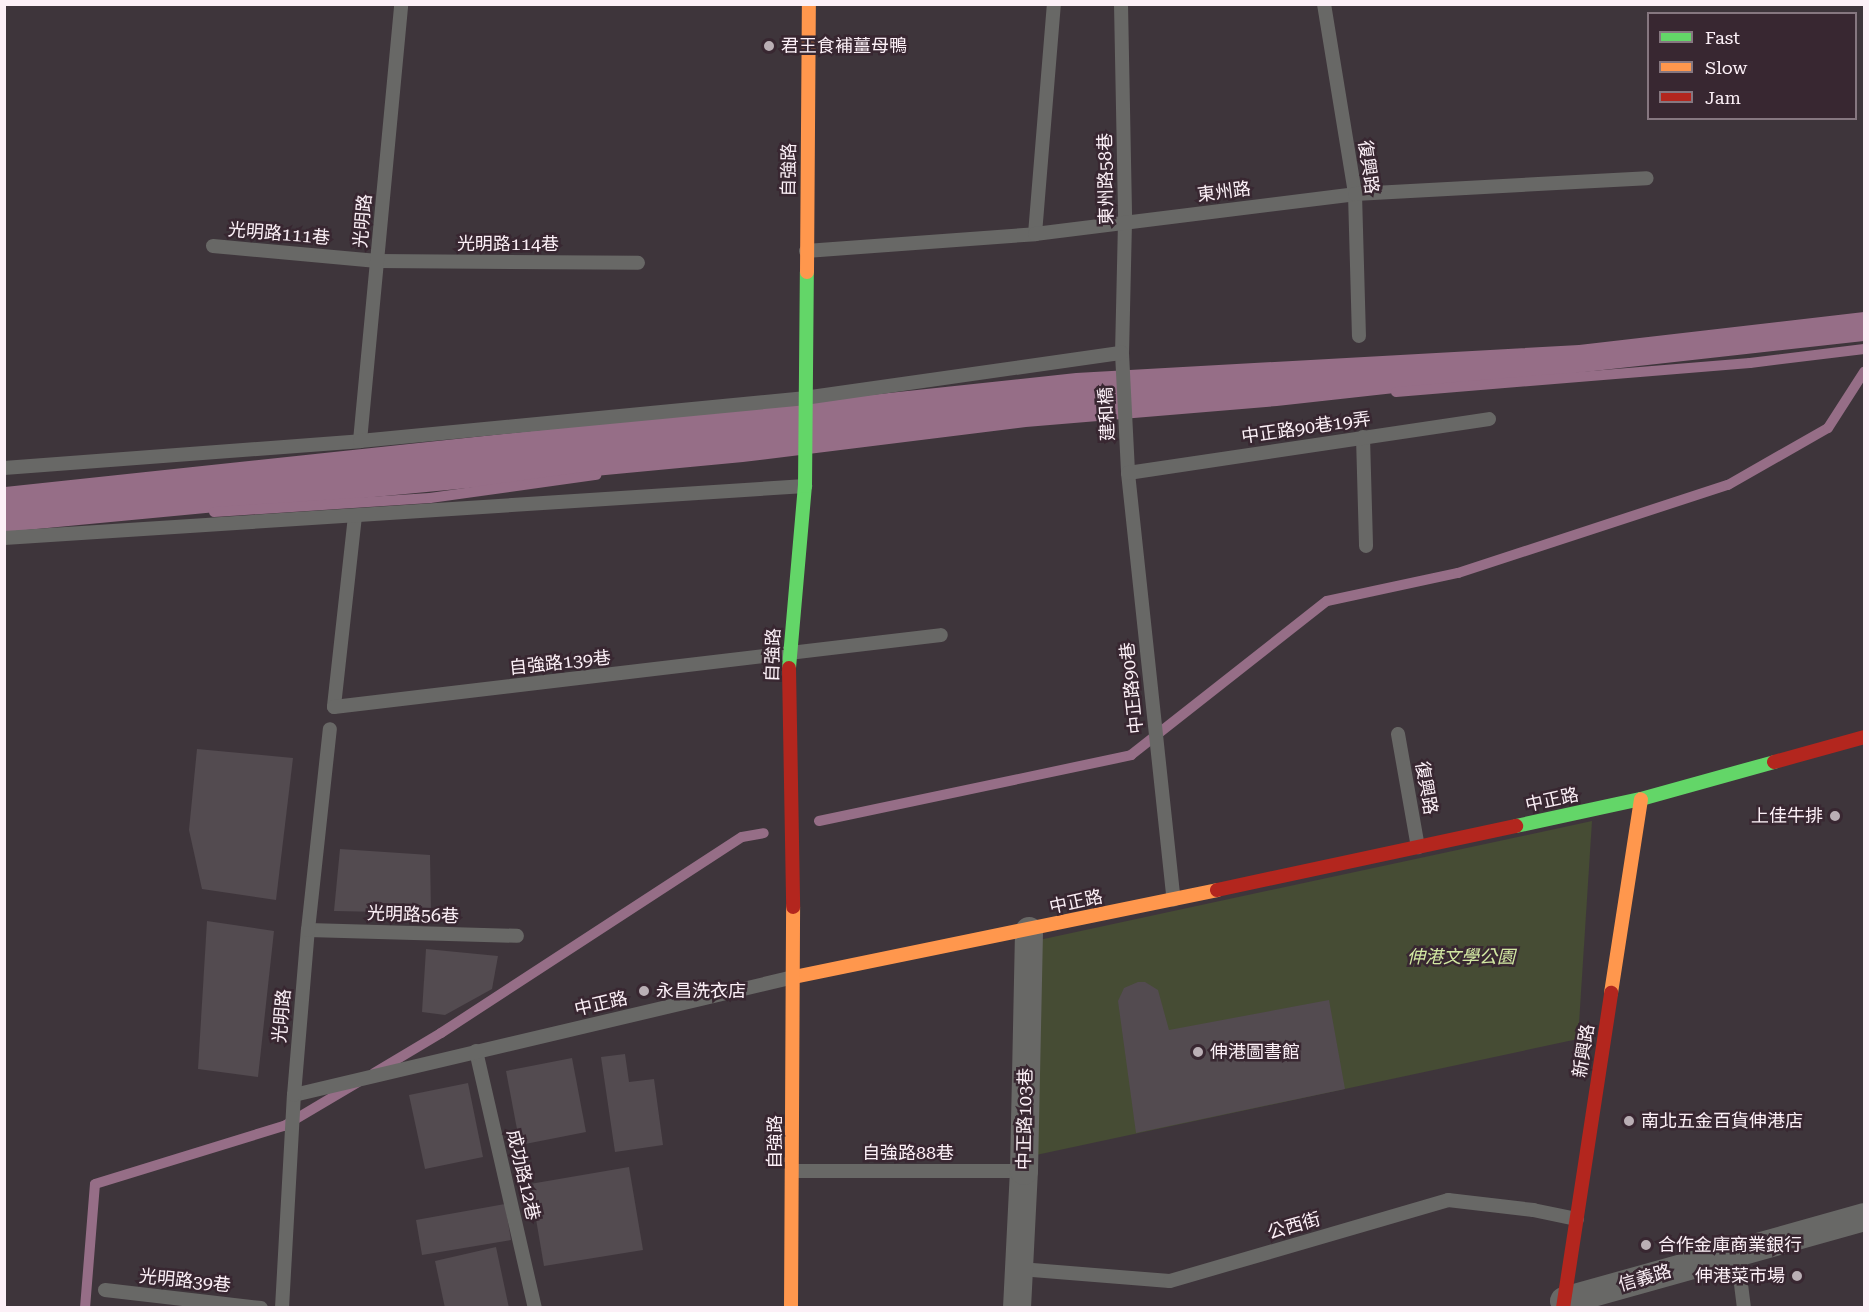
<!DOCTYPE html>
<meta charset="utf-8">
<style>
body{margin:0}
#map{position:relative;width:1869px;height:1312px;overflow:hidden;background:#3e353b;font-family:"Roboto Serif","Noto Sans TC",serif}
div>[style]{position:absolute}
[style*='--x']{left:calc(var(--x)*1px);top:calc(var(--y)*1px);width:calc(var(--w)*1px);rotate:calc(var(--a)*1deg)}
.green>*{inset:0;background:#464c34}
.water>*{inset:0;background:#966e87}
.stream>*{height:10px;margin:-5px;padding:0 5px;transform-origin:5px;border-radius:5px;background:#966e87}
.building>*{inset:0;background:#534b50}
.lane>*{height:14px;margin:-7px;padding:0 7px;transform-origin:7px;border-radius:7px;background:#686866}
.street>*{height:28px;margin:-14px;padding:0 14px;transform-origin:14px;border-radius:14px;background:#686866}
.fast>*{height:14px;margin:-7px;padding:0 7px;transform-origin:7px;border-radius:7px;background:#63d668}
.slow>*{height:14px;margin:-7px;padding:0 7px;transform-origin:7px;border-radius:7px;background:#ff974d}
.jam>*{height:14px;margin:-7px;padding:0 7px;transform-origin:7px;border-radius:7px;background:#b3261e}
.dots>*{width:16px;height:16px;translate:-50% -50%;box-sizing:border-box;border:3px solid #382731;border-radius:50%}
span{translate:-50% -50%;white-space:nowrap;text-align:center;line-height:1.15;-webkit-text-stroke:5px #382731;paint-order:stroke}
.poi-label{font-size:18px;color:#fcf0f7}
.left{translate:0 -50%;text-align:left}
.right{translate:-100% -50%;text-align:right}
.street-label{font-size:18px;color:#fcf0f7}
.park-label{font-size:18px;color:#d2e8a2;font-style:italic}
.frame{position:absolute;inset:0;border:6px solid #fcf0f7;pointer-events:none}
.legend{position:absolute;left:1647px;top:12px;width:210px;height:108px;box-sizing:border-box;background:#382731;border:2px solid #867780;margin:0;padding:8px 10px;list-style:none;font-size:18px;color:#fcf0f7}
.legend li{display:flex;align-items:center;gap:12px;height:30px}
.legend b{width:30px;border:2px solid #867780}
</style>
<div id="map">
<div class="green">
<div style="clip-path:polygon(1592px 821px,1578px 1039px,1036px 1155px,1039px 940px)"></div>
</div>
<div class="water">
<div style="clip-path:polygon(1864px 312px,1864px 341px,1277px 406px,1026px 427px,743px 462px,5px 532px,5px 487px,1076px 373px,1579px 345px)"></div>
</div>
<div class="stream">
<div style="--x:1396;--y:392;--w:355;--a:-4.7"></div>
<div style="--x:1750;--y:363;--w:115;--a:-7"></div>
<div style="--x:214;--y:512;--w:216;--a:-3.7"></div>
<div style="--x:430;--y:498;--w:168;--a:-7.9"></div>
<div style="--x:819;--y:821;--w:319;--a:-11.9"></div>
<div style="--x:1131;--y:755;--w:249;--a:-38.2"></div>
<div style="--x:1327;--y:601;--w:134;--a:-12.1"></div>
<div style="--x:1458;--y:573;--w:284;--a:-18.1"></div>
<div style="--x:1728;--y:485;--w:115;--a:-29.7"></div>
<div style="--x:1828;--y:428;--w:67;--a:-57.3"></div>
<div style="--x:374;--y:1073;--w:78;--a:-30.8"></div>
<div style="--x:441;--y:1033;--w:359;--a:-33.1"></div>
<div style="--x:742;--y:837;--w:22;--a:-10"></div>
<div style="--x:85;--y:1308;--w:124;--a:-85.4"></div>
<div style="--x:95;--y:1184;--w:198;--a:-17.1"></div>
<div style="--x:284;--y:1126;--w:86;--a:-30.7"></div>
</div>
<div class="building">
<div style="clip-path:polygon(197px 749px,293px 758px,276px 900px,202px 889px,189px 830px)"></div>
<div style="clip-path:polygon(340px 849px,430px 855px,431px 913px,334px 911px)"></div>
<div style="clip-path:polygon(207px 921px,274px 931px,258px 1077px,198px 1069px)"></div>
<div style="clip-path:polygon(426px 949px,498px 956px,492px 989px,445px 1015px,422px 1012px)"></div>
<div style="clip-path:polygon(1138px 982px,1145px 982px,1158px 990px,1169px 1030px,1329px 1000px,1345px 1089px,1136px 1133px,1118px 1001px,1124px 988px)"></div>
<div style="clip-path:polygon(625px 1054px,629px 1082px,654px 1079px,663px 1145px,615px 1152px,601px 1057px)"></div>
<div style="clip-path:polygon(572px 1058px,586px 1132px,520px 1145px,506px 1071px)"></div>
<div style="clip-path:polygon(468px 1083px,483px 1157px,425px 1169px,409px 1095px)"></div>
<div style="clip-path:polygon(629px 1167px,643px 1250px,544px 1266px,530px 1184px)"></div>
<div style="clip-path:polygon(505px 1204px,511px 1240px,422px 1255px,416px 1220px)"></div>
<div style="clip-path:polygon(496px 1247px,509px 1308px,445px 1308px,435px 1261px)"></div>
</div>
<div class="lane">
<div style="--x:1121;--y:4;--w:218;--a:88.9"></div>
<div style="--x:1125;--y:222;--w:131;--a:91.3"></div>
<div style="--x:1122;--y:353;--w:120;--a:87.1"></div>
<div style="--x:1128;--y:473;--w:429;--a:83.9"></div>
<div style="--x:1324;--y:4;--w:193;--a:80.7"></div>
<div style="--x:1355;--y:194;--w:142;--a:88.4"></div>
<div style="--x:1035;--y:234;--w:231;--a:-85.3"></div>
<div style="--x:213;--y:246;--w:165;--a:5.2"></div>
<div style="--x:377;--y:261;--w:261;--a:0.4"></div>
<div style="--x:806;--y:251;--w:230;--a:-4.2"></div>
<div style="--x:1035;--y:234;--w:322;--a:-7.1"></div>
<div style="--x:1355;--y:194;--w:292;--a:-3.1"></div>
<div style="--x:1363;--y:437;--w:109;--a:88.4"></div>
<div style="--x:360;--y:441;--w:439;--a:-84.6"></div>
<div style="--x:4;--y:468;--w:357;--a:-4.3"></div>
<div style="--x:360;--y:441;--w:446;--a:-5.5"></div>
<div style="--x:804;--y:398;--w:321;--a:-8.1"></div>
<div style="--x:1128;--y:473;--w:365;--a:-8.5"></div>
<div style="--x:355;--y:516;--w:192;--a:96.3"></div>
<div style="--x:334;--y:707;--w:611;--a:-6.76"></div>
<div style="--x:4;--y:538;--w:803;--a:-3.71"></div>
<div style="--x:1398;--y:734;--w:115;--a:80"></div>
<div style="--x:308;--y:930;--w:209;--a:1.6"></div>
<div style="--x:476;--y:1051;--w:264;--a:77.1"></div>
<div style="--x:294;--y:1095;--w:514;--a:-13.28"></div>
<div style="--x:793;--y:1171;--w:231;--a:0"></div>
<div style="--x:1737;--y:1252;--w:56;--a:82.9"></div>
<div style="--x:1020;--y:1269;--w:150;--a:4.6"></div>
<div style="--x:1170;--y:1281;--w:290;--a:-16.2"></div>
<div style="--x:1448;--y:1200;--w:86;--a:6.7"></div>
<div style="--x:1533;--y:1210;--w:45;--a:11.6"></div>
<div style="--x:105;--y:1290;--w:157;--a:6.6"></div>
<div style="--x:282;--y:1308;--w:213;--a:-86.8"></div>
<div style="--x:294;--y:1095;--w:166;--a:-85.2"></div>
<div style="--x:308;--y:930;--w:202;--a:-83.8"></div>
</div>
<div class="street">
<div style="--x:1564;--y:1301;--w:312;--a:-15.6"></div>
<div style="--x:1017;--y:1308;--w:137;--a:-87.1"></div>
<div style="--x:1024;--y:1171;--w:240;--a:-88.8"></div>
</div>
<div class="fast">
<div style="--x:789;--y:668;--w:183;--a:-85"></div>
<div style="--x:805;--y:486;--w:214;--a:-89.5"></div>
<div style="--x:1516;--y:826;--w:128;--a:-12.2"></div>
<div style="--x:1641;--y:799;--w:138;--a:-15.5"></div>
</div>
<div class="slow">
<div style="--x:807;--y:272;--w:268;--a:-89.6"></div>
<div style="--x:794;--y:977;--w:432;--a:-11.6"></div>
<div style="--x:1611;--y:993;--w:196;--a:-81.2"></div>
<div style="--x:791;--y:1308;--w:401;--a:-89.7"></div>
</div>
<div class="jam">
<div style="--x:789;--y:668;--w:239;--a:89"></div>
<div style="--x:1774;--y:762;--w:93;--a:-15.5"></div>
<div style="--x:1217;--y:890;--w:306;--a:-12.1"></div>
<div style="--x:1563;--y:1308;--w:319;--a:-81.3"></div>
</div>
<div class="dots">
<div style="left:769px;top:46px;background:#baafb5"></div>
<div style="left:1835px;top:816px;background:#baafb5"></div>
<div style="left:644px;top:991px;background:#baafb5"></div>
<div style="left:1198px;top:1052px;background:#baafb5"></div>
<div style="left:1629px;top:1121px;background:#baafb5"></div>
<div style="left:1646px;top:1245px;background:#baafb5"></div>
<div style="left:1797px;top:1276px;background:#baafb5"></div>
</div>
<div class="poi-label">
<span class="left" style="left:781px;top:46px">君王食補薑母鴨</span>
<span class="right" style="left:1823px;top:816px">上佳牛排</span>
<span class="left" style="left:656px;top:991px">永昌洗衣店</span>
<span class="left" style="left:1210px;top:1052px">伸港圖書館</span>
<span class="left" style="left:1641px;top:1121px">南北五金百貨伸港店</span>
<span class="left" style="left:1658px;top:1245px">合作金庫商業銀行</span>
<span class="right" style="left:1785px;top:1276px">伸港菜市場</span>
</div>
<div class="street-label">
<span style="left:1368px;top:167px;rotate:82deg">復興路</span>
<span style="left:789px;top:170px;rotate:-89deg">自強路</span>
<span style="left:1106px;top:179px;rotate:-91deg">東州路58巷</span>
<span style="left:1224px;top:192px;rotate:-7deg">東州路</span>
<span style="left:363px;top:221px;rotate:-85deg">光明路</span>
<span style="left:279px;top:234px;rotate:5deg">光明路111巷</span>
<span style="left:508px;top:244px">光明路114巷</span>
<span style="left:1107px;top:414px;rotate:-93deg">建和橋</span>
<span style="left:1306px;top:428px;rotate:-8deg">中正路90巷19弄</span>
<span style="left:773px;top:655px;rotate:-88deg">自強路</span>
<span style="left:560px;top:663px;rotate:-6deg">自強路139巷</span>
<span style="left:1132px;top:688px;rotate:-96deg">中正路90巷</span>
<span style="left:1426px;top:788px;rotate:80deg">復興路</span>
<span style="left:1552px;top:800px;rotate:-12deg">中正路</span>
<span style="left:1076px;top:902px;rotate:-12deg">中正路</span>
<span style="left:413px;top:915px;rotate:2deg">光明路56巷</span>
<span style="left:601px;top:1004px;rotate:-13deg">中正路</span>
<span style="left:282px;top:1016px;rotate:-85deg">光明路</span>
<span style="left:1584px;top:1051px;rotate:-81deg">新興路</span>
<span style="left:1025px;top:1119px;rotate:-89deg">中正路103巷</span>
<span style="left:775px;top:1142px;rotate:-90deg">自強路</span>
<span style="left:908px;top:1153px">自強路88巷</span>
<span style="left:523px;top:1175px;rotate:77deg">成功路12巷</span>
<span style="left:1294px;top:1226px;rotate:-16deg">公西街</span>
<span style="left:1645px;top:1278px;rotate:-16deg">信義路</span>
<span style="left:185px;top:1281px;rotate:6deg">光明路39巷</span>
</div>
<div class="park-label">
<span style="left:1461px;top:957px">伸港文學公園</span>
</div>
<div class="frame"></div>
<ul class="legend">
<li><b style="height:8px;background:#63d668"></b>Fast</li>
<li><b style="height:8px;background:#ff974d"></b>Slow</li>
<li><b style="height:8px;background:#b3261e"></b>Jam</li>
</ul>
</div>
